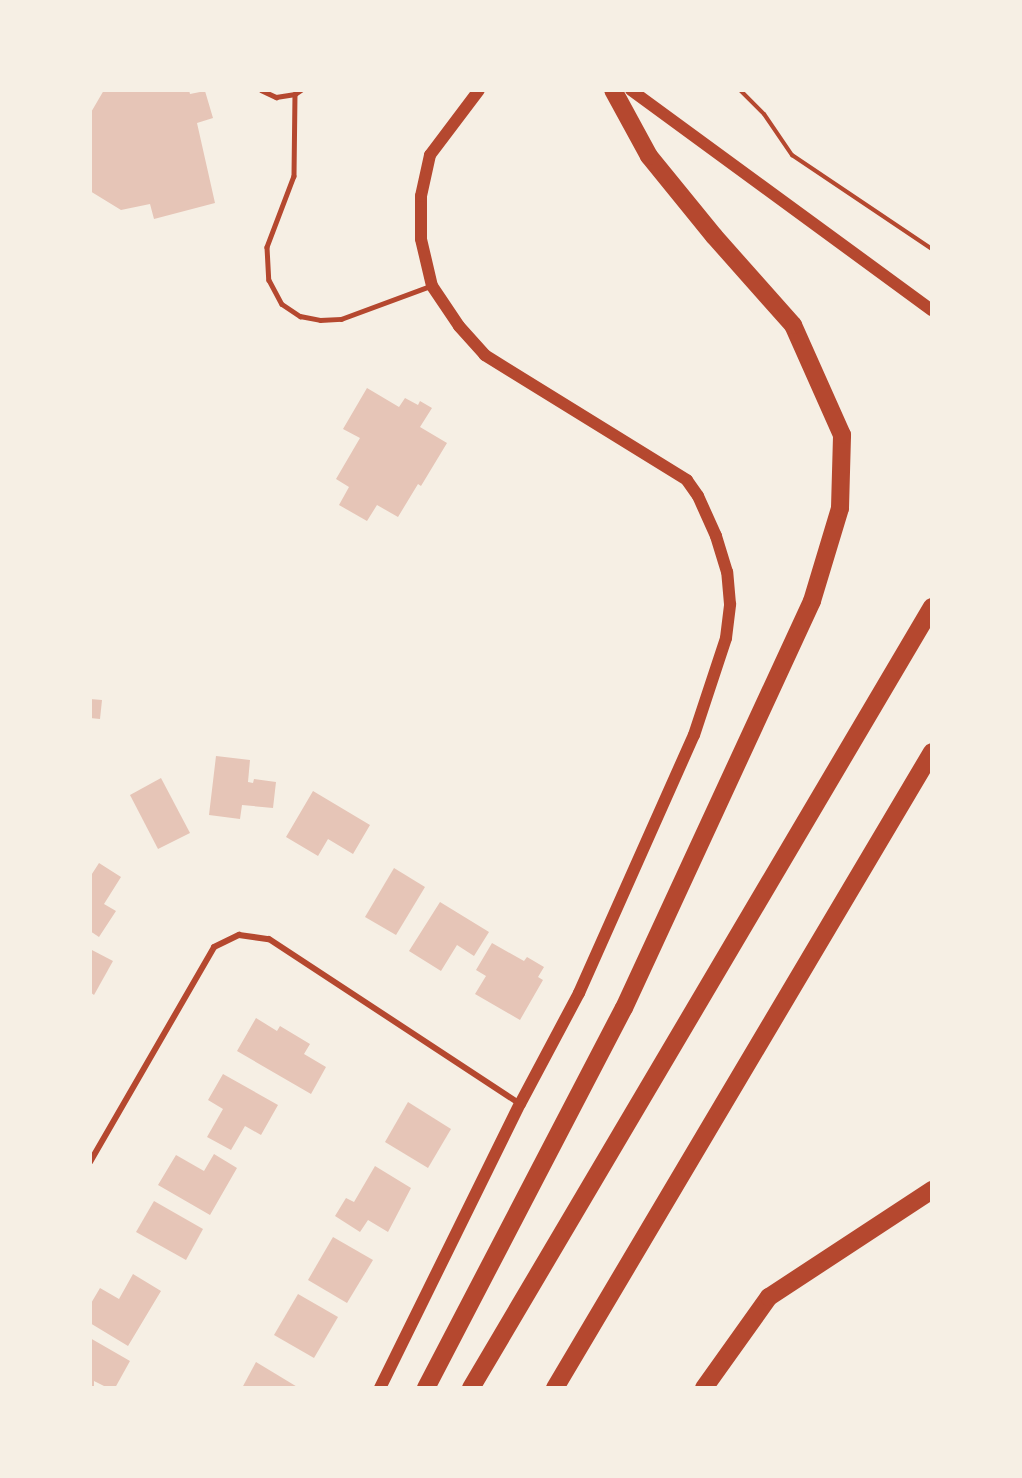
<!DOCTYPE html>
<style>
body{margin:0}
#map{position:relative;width:1022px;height:1478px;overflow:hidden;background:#f6efe4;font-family:"Golos Text",sans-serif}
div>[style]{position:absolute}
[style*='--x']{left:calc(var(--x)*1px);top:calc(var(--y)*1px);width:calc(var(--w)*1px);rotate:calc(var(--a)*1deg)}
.building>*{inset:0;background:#e6c5b7}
.path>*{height:4px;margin:-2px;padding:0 2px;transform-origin:2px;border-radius:2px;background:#b5482f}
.service>*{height:4.5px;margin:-2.25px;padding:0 2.25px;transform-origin:2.25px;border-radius:2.25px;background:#b5482f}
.minor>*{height:6px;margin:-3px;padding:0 3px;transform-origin:3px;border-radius:3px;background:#b5482f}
.secondary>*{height:12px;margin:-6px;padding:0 6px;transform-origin:6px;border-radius:6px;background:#b5482f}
.motorway>*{height:18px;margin:-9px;padding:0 9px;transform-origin:9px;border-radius:9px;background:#b5482f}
span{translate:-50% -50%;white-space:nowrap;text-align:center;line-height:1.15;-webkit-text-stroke:6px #f6efe4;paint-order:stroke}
.frame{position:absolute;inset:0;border:92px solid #f6efe4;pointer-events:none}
</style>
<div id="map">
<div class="building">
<div style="clip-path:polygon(104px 90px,189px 90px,190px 94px,205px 91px,213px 118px,197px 123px,215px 203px,154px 219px,150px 204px,121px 210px,90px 191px,90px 114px)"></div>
<div style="clip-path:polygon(367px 388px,399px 407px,405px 398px,418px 405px,420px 401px,432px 408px,420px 427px,447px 443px,421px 486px,418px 484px,398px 517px,377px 505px,367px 521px,339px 505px,349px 487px,336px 479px,360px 438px,343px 429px)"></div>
<div style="clip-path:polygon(90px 699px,102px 700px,100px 719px,90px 718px)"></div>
<div style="clip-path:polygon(216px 756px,250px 760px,248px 782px,253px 783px,254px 779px,276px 782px,273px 808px,242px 805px,240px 819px,209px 815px)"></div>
<div style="clip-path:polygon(161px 778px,190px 833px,158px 849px,130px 795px)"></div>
<div style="clip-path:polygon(313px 791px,370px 825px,353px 854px,328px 839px,318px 856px,286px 837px)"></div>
<div style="clip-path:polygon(99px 863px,121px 877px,104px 904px,116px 911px,99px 937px,90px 931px,90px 877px)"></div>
<div style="clip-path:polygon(394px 868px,425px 887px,396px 935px,365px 917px)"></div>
<div style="clip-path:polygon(440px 902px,489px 932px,474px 956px,457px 945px,441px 971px,409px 951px)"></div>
<div style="clip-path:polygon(492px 943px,524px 961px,527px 957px,544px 967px,538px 977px,543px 980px,520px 1020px,475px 994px,486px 976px,476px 970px)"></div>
<div style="clip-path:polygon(90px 949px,113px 961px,94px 995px,90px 992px)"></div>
<div style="clip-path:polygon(256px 1018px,277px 1031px,280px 1026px,310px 1044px,304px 1054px,326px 1067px,311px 1094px,237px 1051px)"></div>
<div style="clip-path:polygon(223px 1074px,278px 1105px,261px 1135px,245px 1126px,231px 1150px,207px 1137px,223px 1109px,208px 1100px)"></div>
<div style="clip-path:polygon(408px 1102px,451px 1129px,428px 1168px,385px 1142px)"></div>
<div style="clip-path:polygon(214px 1154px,237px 1168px,210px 1215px,158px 1185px,176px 1155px,204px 1171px)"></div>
<div style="clip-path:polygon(375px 1166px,411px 1188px,388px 1232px,368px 1220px,360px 1232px,335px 1216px,346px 1198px,354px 1202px)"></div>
<div style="clip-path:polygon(154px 1201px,203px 1229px,186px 1260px,136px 1232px)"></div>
<div style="clip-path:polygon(333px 1237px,373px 1260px,347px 1303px,308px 1280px)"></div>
<div style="clip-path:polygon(133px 1274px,161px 1291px,128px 1346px,90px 1323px,90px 1305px,100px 1288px,119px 1299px)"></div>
<div style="clip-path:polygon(298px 1294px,338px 1317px,314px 1358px,274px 1335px)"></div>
<div style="clip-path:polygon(90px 1338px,130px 1361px,115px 1388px,108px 1388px,94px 1381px,94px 1388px,90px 1388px)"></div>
<div style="clip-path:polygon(256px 1362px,299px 1388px,242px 1388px)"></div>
</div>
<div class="path">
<div style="--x:740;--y:90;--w:34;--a:45"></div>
<div style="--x:764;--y:114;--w:50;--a:55.7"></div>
<div style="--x:792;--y:155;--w:169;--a:33.9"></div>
</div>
<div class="service">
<div style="--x:261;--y:90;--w:17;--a:25"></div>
<div style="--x:276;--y:97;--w:19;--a:-9"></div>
<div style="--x:295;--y:94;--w:7;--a:-34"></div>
<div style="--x:295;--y:94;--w:82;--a:90.7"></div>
<div style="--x:294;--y:176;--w:76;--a:110.8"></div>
<div style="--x:267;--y:247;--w:33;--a:87"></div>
<div style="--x:269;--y:280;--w:27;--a:62"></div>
<div style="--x:282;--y:304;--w:22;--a:34"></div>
<div style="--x:300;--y:316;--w:20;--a:11"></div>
<div style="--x:320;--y:320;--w:21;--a:-3"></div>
<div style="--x:341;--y:319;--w:95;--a:-20.3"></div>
</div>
<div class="minor">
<div style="--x:90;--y:1162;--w:248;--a:-60"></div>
<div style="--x:214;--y:947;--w:28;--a:-26"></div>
<div style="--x:239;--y:935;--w:30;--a:8"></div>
<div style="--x:269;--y:939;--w:300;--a:33.3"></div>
</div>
<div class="secondary">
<div style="--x:631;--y:90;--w:373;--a:36.2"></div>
<div style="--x:380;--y:1388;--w:317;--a:-63.8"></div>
<div style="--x:520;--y:1104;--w:126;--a:-62"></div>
<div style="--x:579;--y:993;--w:282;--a:-66"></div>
<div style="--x:694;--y:735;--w:102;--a:-71.7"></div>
<div style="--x:726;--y:638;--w:34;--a:-83"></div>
<div style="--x:730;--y:604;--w:32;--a:-95"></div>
<div style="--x:727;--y:572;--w:38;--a:-107"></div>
<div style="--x:716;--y:536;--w:44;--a:-114.2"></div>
<div style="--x:698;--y:496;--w:19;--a:-125"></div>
<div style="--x:687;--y:480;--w:238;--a:-148.3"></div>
<div style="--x:485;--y:355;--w:39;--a:-132"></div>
<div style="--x:459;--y:326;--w:48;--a:-124"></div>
<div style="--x:432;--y:286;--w:48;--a:-103.2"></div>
<div style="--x:421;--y:239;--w:43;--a:-90"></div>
<div style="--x:421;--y:196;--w:42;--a:-77.6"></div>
<div style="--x:430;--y:155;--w:81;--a:-53"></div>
</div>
<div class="motorway">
<div style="--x:426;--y:1388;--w:428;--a:-62.5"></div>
<div style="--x:624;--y:1008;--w:448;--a:-65.2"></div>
<div style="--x:812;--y:601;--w:97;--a:-73.2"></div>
<div style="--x:840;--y:508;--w:73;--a:-88.4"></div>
<div style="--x:842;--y:435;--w:120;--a:-114"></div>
<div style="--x:793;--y:325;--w:119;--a:-131.6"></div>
<div style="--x:714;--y:236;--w:103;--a:-129.1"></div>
<div style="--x:649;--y:156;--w:75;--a:-118.6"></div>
<div style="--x:471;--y:1388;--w:907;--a:-59.45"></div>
<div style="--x:555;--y:1388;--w:739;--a:-59.34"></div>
<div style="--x:704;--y:1388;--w:112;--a:-54.5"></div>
<div style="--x:769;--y:1297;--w:195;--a:-33.3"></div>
</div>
<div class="frame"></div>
</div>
